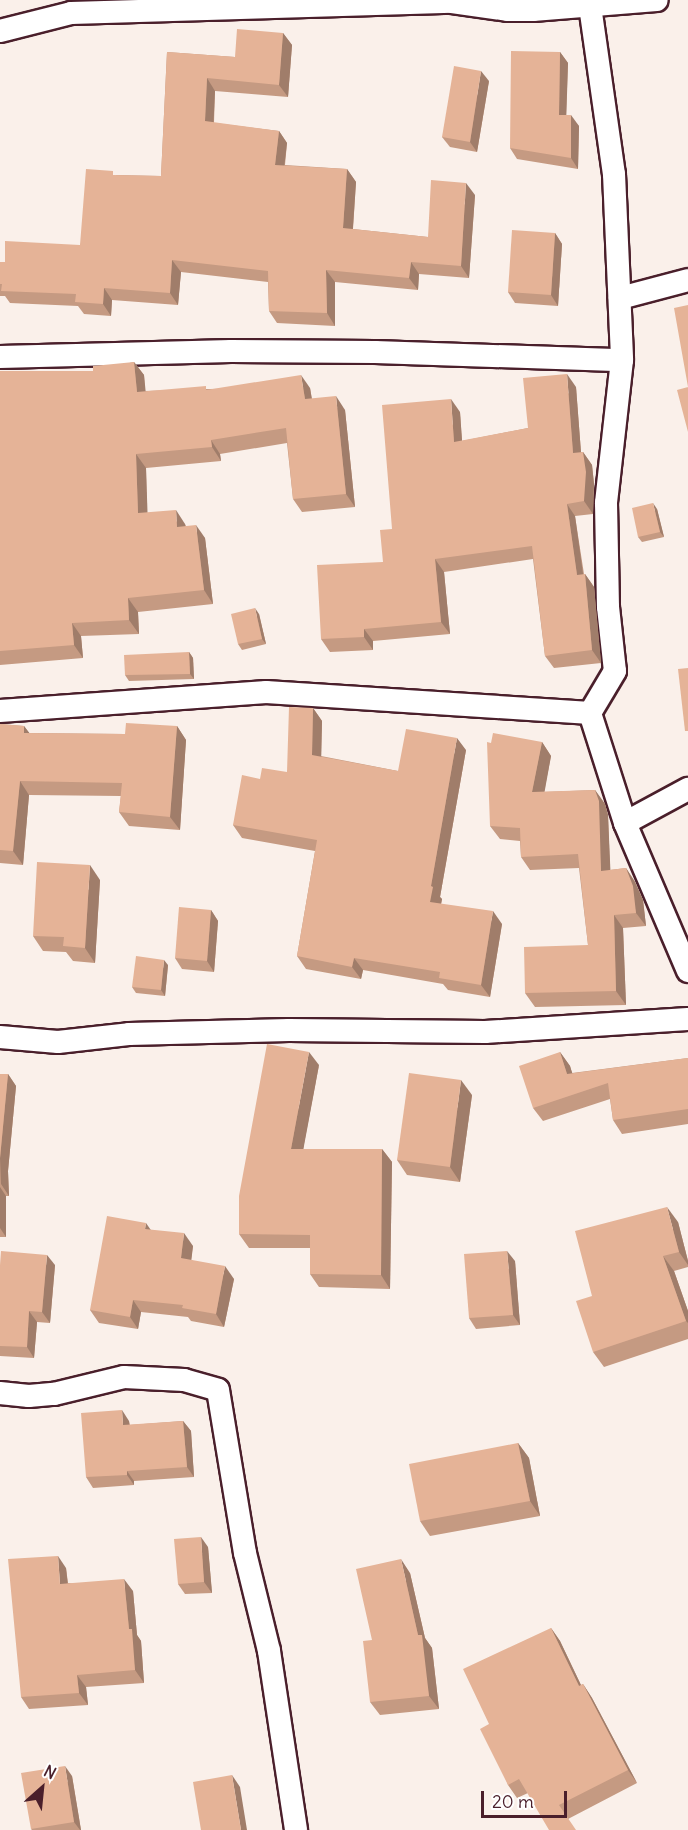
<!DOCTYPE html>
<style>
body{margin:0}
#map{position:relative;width:688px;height:1830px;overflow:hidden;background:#faf0ea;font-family:Delius,sans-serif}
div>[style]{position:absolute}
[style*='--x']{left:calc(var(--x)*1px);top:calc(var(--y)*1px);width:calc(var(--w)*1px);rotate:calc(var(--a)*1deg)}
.roads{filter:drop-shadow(2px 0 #4a1f2b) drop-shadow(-2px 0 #4a1f2b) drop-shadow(0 2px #4a1f2b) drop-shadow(0 -2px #4a1f2b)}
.minor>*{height:22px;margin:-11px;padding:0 11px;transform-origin:11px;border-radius:11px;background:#fff}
.wall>*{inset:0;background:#c59a82}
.shaded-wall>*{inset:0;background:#a07d6a}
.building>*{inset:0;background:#e5b397}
span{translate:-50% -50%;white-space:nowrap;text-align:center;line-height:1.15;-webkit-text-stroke:4.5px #fff;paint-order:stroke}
.north{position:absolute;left:12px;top:1758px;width:60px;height:60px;-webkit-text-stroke:4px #fff;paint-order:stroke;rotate:27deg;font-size:16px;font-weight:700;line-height:24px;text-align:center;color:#4a1f2b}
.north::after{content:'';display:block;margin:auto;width:21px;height:27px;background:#4a1f2b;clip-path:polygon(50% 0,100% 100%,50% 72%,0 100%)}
.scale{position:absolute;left:481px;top:1791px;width:86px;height:27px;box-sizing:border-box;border:3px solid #4a1f2b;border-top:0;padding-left:8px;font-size:18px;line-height:21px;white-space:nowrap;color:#4a1f2b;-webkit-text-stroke:4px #fff;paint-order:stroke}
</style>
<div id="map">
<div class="roads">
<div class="minor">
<div style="--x:590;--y:6;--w:170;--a:81.9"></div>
<div style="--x:614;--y:174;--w:186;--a:87.5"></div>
<div style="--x:622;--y:360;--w:144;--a:96.4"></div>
<div style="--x:606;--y:503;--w:104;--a:88.9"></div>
<div style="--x:608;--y:607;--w:64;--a:83.8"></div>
<div style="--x:615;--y:671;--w:49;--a:120.8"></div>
<div style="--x:590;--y:713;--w:115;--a:72.3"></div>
<div style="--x:625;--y:823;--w:161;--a:66.9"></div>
<div style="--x:0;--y:31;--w:73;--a:-14.2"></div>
<div style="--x:71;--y:13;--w:381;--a:-1.7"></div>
<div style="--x:452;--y:2;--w:57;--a:8.1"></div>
<div style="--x:508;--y:10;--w:25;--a:0"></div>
<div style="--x:533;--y:10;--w:124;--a:-4.6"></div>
<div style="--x:620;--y:298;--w:70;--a:-14.8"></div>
<div style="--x:0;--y:357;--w:231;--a:-1.5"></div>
<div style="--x:231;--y:351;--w:144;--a:0.4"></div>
<div style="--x:375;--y:352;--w:247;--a:1.9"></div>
<div style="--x:0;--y:711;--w:267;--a:-4.1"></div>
<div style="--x:266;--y:692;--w:325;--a:3.7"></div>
<div style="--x:625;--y:823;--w:72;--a:-28.4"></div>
<div style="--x:0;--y:1037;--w:58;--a:4.9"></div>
<div style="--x:58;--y:1042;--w:71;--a:-6.4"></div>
<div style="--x:129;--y:1034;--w:160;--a:-1.4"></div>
<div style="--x:289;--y:1030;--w:196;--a:0.6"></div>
<div style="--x:485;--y:1032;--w:203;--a:-3.7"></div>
<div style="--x:0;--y:1393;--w:29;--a:6"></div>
<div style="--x:29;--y:1396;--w:25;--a:-5"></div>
<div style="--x:54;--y:1394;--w:72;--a:-13.7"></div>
<div style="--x:124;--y:1377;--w:60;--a:2.9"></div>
<div style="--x:184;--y:1380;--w:35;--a:16"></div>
<div style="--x:218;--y:1390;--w:165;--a:80.6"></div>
<div style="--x:245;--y:1553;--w:101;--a:76.2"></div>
<div style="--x:269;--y:1651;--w:181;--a:81.4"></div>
</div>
</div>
<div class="wall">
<div style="clip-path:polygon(283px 33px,292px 45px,288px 97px,215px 91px,214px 123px,279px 131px,287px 143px,285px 165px,347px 169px,356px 182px,353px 229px,428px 237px,475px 195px,469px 278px,419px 274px,418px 290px,335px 282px,335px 326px,277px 323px,269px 311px,268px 282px,181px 272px,178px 305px,112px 300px,111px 316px,84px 314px,78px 306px,10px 303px,5px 296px,0 296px,0 284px,5px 262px,80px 245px,116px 175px,161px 176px,167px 52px,235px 57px)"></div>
<div style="clip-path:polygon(560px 52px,568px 63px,566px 115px,579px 126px,578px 169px,517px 159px,510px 148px)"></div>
<div style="clip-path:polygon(489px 81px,477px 152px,450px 147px,442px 137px)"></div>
<div style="clip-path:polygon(555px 233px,562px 244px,558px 306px,515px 303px,508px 292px)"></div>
<div style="clip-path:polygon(134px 362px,144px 375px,145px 391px,208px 389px,310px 388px,312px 399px,345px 410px,355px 507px,302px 512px,293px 499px,287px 443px,220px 454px,221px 461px,146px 468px,147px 513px,185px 524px,186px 526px,205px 538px,213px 604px,138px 612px,139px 634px,81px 636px,83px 658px,0 665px,0 371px,93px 371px)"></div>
<div style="clip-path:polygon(576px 387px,581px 452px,583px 452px,592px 465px,594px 484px,593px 514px,575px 516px,584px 574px,585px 574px,594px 587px,601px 663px,554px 668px,545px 656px,533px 559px,444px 572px,450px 634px,373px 641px,373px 650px,330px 652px,321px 639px,383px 562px,392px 529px,460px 412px,462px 441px,528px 428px)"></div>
<div style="clip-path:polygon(657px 509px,664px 537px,642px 542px,638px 537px)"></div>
<div style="clip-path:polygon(259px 614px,266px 644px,242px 650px,238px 644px)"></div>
<div style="clip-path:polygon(189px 652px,193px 658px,194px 679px,129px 681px,125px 675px)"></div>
<div style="clip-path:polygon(313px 708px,322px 721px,321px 756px,398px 771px,466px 750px,440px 897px,442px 899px,441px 904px,502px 924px,490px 997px,448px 990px,443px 984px,363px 970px,361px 979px,306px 969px,297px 956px,315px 851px,242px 838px,233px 825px,260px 779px,287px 772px)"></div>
<div style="clip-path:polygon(0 724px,24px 726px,29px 733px,125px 734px,177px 726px,186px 740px,180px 830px,129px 826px,119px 812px,121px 796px,29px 795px,23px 865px,0 863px)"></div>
<div style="clip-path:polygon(542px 742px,551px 756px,544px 792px,595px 790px,605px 804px,608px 815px,610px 870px,626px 868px,635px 882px,643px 900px,646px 926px,623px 928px,626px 1005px,535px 1007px,525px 993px,588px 945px,579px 868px,530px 870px,521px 857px,520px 841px,500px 839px,490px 826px,491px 743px)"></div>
<div style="clip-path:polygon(100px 880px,95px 963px,73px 961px,66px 952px,43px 951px,33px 936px)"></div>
<div style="clip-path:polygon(211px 910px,218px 921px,214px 972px,182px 969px,175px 958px)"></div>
<div style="clip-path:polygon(168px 965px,165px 996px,136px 993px,132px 987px)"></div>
<div style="clip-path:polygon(560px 1052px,570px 1066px,572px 1073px,688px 1058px,688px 1124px,622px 1134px,613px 1120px,610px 1099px,543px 1121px,533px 1108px)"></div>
<div style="clip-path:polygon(319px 1065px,303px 1149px,382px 1149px,392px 1162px,390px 1289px,319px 1287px,310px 1274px,310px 1248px,249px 1248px,239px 1234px)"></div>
<div style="clip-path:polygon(0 1074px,8px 1074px,16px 1086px,8px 1171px,9px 1196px,6px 1196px,6px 1237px,0 1237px)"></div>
<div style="clip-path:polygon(472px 1095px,460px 1182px,407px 1175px,397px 1160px)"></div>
<div style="clip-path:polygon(678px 1222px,688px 1261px,688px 1267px,674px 1271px,688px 1311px,688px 1339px,604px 1367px,593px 1352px)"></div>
<div style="clip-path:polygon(151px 1230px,193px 1246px,191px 1260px,234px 1279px,224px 1327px,191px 1321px,188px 1317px,141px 1312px,138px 1329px,99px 1323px,90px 1310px)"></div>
<div style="clip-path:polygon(515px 1261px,520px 1325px,476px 1329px,469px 1318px)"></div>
<div style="clip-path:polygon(0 1265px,55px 1265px,50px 1323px,37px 1322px,34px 1358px,0 1356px)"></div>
<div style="clip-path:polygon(129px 1421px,130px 1425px,183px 1421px,191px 1431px,194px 1477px,134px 1481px,134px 1485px,93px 1488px,86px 1477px)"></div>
<div style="clip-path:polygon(518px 1443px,529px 1458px,540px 1516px,430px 1536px,420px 1521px)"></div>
<div style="clip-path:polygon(208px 1547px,212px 1593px,185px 1594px,178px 1584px)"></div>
<div style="clip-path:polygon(66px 1568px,68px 1583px,133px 1591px,137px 1635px,141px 1641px,144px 1683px,86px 1687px,88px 1705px,29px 1709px,21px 1697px)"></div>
<div style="clip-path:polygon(410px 1573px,425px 1638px,432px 1648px,439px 1709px,380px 1715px,370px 1702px,372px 1640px)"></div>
<div style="clip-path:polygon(551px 1628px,560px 1641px,581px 1685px,583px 1684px,592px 1698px,637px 1783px,568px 1819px,528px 1793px,517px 1798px,508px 1785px,489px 1724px)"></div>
<div style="clip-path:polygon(72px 1776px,81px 1830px,32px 1830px,31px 1829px)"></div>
</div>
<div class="shaded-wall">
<div style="clip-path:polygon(283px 33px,292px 45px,288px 97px,279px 85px)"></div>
<div style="clip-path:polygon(560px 52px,568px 63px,566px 125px,559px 115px)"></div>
<div style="clip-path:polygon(481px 71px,489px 81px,477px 152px,470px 142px)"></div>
<div style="clip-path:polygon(207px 78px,215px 91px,213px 133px,205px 121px)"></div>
<div style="clip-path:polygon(571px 115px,579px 126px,578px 169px,571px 158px)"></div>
<div style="clip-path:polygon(279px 131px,287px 143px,283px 177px,275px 165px)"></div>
<div style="clip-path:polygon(347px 169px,356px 182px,352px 241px,343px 228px)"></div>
<div style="clip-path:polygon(466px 183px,475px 195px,469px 278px,461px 266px)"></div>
<div style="clip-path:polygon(555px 233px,562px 244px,558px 306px,551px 295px)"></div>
<div style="clip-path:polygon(172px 260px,181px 272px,178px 305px,170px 293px)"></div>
<div style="clip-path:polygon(411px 262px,419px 274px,418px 290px,409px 278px)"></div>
<div style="clip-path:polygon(326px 270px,335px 282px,335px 326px,327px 313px)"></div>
<div style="clip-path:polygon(104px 288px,112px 300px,111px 316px,103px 304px)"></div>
<div style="clip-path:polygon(134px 362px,144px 375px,147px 405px,137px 392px)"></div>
<div style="clip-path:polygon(567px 374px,576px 387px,582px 466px,573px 453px)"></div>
<div style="clip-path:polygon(301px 375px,310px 388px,314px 413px,305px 399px)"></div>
<div style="clip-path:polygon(336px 396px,345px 410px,355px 507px,346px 494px)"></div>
<div style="clip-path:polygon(451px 399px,460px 412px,463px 455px,454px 442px)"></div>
<div style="clip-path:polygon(211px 440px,220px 454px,221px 461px,212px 447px)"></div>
<div style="clip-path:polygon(583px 452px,592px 465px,594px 484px,593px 514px,584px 501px)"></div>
<div style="clip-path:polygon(136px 454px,146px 468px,148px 527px,138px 513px)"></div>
<div style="clip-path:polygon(653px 503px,657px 509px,664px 537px,660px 532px)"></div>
<div style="clip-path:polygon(567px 504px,575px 516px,585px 588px,577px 575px)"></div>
<div style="clip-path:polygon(176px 510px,185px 524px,187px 540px,177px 527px)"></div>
<div style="clip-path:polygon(196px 525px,205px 538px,213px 604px,204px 590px)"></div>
<div style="clip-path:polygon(435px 559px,444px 572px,450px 634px,441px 622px)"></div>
<div style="clip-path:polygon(585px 574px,594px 587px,601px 663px,592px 650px)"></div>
<div style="clip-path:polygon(128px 598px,138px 612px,139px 634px,129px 620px)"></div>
<div style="clip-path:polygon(255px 608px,259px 614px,266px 644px,262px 639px)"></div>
<div style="clip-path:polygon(72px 623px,81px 636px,83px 658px,74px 645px)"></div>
<div style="clip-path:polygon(364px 629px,373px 641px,373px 650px,364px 637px)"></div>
<div style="clip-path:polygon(189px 652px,193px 658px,194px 679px,190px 674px)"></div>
<div style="clip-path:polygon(313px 708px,322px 721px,321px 767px,312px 755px)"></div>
<div style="clip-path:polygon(24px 726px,34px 739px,24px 733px)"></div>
<div style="clip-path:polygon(177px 726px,186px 740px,180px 830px,170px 817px)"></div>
<div style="clip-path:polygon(457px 738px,466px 750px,440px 897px,442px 899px,439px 915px,430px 902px,431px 886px)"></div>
<div style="clip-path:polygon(542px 742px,551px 756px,542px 806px,532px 792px)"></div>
<div style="clip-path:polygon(20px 781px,29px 795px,23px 865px,13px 851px)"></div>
<div style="clip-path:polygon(595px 790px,605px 804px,608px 815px,611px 884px,601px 871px)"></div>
<div style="clip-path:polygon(90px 865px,100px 880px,95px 963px,85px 948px)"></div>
<div style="clip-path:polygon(626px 868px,635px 882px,643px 900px,646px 926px,636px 913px)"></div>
<div style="clip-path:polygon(211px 910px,218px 921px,214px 972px,207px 961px)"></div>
<div style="clip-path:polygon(493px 911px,502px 924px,490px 997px,481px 985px)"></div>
<div style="clip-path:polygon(614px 915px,623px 928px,626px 1005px,616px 991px)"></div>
<div style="clip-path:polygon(354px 958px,363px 970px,361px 979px,352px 967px)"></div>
<div style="clip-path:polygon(164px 960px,168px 965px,165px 996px,161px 990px)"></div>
<div style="clip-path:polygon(309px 1052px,319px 1065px,301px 1162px,291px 1149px)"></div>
<div style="clip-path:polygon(560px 1052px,570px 1066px,577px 1088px,567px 1074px)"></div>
<div style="clip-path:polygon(8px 1074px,16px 1086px,8px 1171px,9px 1196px,1px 1184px,0 1158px)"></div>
<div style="clip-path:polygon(461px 1080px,472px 1095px,460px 1182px,450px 1167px)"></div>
<div style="clip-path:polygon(382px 1149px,392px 1162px,390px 1289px,381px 1275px)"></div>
<div style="clip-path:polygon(0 1187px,6px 1196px,6px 1237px,0 1228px)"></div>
<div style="clip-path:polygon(667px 1207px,678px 1222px,688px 1261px,688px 1265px,679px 1252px)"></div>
<div style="clip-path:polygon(146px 1223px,155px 1236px,145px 1229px)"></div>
<div style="clip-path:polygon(184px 1233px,193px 1246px,190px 1271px,181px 1258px)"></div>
<div style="clip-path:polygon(507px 1251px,515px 1261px,520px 1325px,513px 1315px)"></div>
<div style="clip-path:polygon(47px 1255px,55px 1265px,50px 1323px,42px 1312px)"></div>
<div style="clip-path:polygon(663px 1256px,674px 1271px,688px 1311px,688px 1323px,686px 1321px)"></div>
<div style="clip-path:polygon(225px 1266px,234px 1279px,224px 1327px,216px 1314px)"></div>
<div style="clip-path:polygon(133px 1300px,141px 1312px,138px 1329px,130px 1317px)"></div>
<div style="clip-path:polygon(29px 1311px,37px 1322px,34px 1358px,27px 1347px)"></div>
<div style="clip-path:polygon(122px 1410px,129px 1421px,130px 1436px,123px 1425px)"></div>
<div style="clip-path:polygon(183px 1421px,191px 1431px,194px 1477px,187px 1467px)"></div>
<div style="clip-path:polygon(518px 1443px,529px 1458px,540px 1516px,530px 1501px)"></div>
<div style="clip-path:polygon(127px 1471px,134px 1481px,134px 1485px,127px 1475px)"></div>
<div style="clip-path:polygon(201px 1537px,208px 1547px,212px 1593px,204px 1582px)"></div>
<div style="clip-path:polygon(58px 1556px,66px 1568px,69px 1596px,60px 1584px)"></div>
<div style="clip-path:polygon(401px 1559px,410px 1573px,425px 1638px,432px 1648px,439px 1709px,429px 1696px,418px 1635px)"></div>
<div style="clip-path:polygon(124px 1579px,133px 1591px,137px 1635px,141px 1641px,144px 1683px,135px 1670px,129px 1629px)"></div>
<div style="clip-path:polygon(551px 1628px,560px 1641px,588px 1700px,579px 1686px)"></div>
<div style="clip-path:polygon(77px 1675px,86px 1687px,88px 1705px,79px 1693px)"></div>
<div style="clip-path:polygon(583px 1684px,592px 1698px,637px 1783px,628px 1770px)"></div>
<div style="clip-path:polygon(65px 1766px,72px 1776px,81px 1830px,80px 1830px,74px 1822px)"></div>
<div style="clip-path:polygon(232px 1775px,240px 1787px,247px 1830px,241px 1830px)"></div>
</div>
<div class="building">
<div style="clip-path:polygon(237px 29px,283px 33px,279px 85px,207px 78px,205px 121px,279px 131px,275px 165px,347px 169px,343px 228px,428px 237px,431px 180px,466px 183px,461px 266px,411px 262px,409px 278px,326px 270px,327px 313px,269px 311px,268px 271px,172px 260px,170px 293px,104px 288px,103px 304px,75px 302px,76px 294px,1px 291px,2px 284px,0 284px,0 262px,5px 262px,5px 241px,80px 245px,86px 169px,113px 171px,113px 175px,161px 176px,167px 52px,235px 57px)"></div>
<div style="clip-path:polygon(511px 51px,560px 52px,559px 115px,571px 115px,571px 158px,510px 148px)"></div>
<div style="clip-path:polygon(454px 66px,481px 71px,470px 142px,442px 137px)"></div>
<div style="clip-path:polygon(512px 230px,555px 233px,551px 295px,508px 292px)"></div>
<div style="clip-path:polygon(688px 305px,688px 432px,677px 390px,688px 387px,674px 308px)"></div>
<div style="clip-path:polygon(134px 362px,137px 392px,206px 386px,206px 390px,301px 375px,305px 399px,336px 396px,346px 494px,293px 499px,286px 428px,211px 440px,212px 447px,136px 454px,138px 513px,176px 510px,177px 527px,196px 525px,204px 590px,128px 598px,129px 620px,72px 623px,74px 645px,0 651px,0 371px,93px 371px,93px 366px)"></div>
<div style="clip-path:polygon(567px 374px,573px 453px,583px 452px,586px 472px,584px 501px,567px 504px,577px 575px,585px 574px,592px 650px,545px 656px,532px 546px,435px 559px,441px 622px,364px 629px,364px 637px,321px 639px,317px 565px,383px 562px,380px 530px,392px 529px,382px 405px,451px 399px,454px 442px,528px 428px,523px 378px)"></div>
<div style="clip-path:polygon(653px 503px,660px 532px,638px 537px,632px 508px)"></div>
<div style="clip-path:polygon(255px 608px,262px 639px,238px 644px,231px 614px)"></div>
<div style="clip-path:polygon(189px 652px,190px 674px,125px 675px,124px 655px)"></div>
<div style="clip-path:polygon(688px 668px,688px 731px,685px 731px,678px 669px)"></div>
<div style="clip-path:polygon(289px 707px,313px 708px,312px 755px,398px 771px,406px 729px,457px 738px,431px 886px,433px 887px,430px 902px,493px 911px,481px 985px,439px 978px,440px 972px,354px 958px,352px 967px,297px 956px,317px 840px,233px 825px,242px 775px,260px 779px,262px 768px,287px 772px)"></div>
<div style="clip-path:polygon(126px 723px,177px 726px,170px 817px,119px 812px,122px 783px,20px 781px,13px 851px,0 850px,0 724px,24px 726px,24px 733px,125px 734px)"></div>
<div style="clip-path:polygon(493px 733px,542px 742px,532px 792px,595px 790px,599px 801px,601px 871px,626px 868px,633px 886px,636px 913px,614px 915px,616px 991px,525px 993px,524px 947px,588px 945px,578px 854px,521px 857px,520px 828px,490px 826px,487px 742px,491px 743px)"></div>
<div style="clip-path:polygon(37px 862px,90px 865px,85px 948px,63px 946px,64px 937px,33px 936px)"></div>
<div style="clip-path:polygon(179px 907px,211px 910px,207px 961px,175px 958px)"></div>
<div style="clip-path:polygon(136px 956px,164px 960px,161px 990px,132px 987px)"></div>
<div style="clip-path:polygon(267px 1044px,309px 1052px,291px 1149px,382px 1149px,381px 1275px,310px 1274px,310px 1235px,239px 1234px,239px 1196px)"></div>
<div style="clip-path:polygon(560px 1052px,567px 1074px,688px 1058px,688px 1109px,613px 1120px,608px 1083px,533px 1108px,519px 1066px)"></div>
<div style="clip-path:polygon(409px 1073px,461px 1080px,450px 1167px,397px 1160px)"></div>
<div style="clip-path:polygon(0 1074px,8px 1074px,0 1158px)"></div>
<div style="clip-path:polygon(667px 1207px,679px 1252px,663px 1256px,686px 1321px,593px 1352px,576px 1301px,592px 1296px,575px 1231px)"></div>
<div style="clip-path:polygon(107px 1216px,146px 1223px,145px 1229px,184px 1233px,181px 1258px,225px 1266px,216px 1314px,182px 1308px,183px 1305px,133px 1300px,130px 1317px,90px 1310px)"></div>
<div style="clip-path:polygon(1px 1251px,47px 1255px,42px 1312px,29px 1311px,27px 1347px,0 1346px,0 1265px)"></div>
<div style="clip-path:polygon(507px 1251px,513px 1315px,469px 1318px,464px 1254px)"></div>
<div style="clip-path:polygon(122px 1410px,123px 1425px,183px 1421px,187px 1467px,127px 1471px,127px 1475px,86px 1477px,81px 1413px)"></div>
<div style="clip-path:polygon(518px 1443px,530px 1501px,420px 1521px,409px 1464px)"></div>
<div style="clip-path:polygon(201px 1537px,204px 1582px,178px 1584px,174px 1539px)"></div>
<div style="clip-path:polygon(58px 1556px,60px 1584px,124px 1579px,129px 1629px,132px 1629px,135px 1670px,77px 1675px,79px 1693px,21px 1697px,8px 1559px)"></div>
<div style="clip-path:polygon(401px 1559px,418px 1635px,422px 1635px,429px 1696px,370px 1702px,363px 1641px,372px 1640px,356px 1569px)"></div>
<div style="clip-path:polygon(551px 1628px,579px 1686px,583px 1684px,628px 1770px,559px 1805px,576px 1830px,549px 1830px,519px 1779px,508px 1785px,480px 1729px,489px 1724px,463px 1669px)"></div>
<div style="clip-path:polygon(65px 1766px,74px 1822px,31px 1829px,21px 1773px)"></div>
<div style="clip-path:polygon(232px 1775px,241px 1830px,201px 1830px,193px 1782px)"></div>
</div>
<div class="north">N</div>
<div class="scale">20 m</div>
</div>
